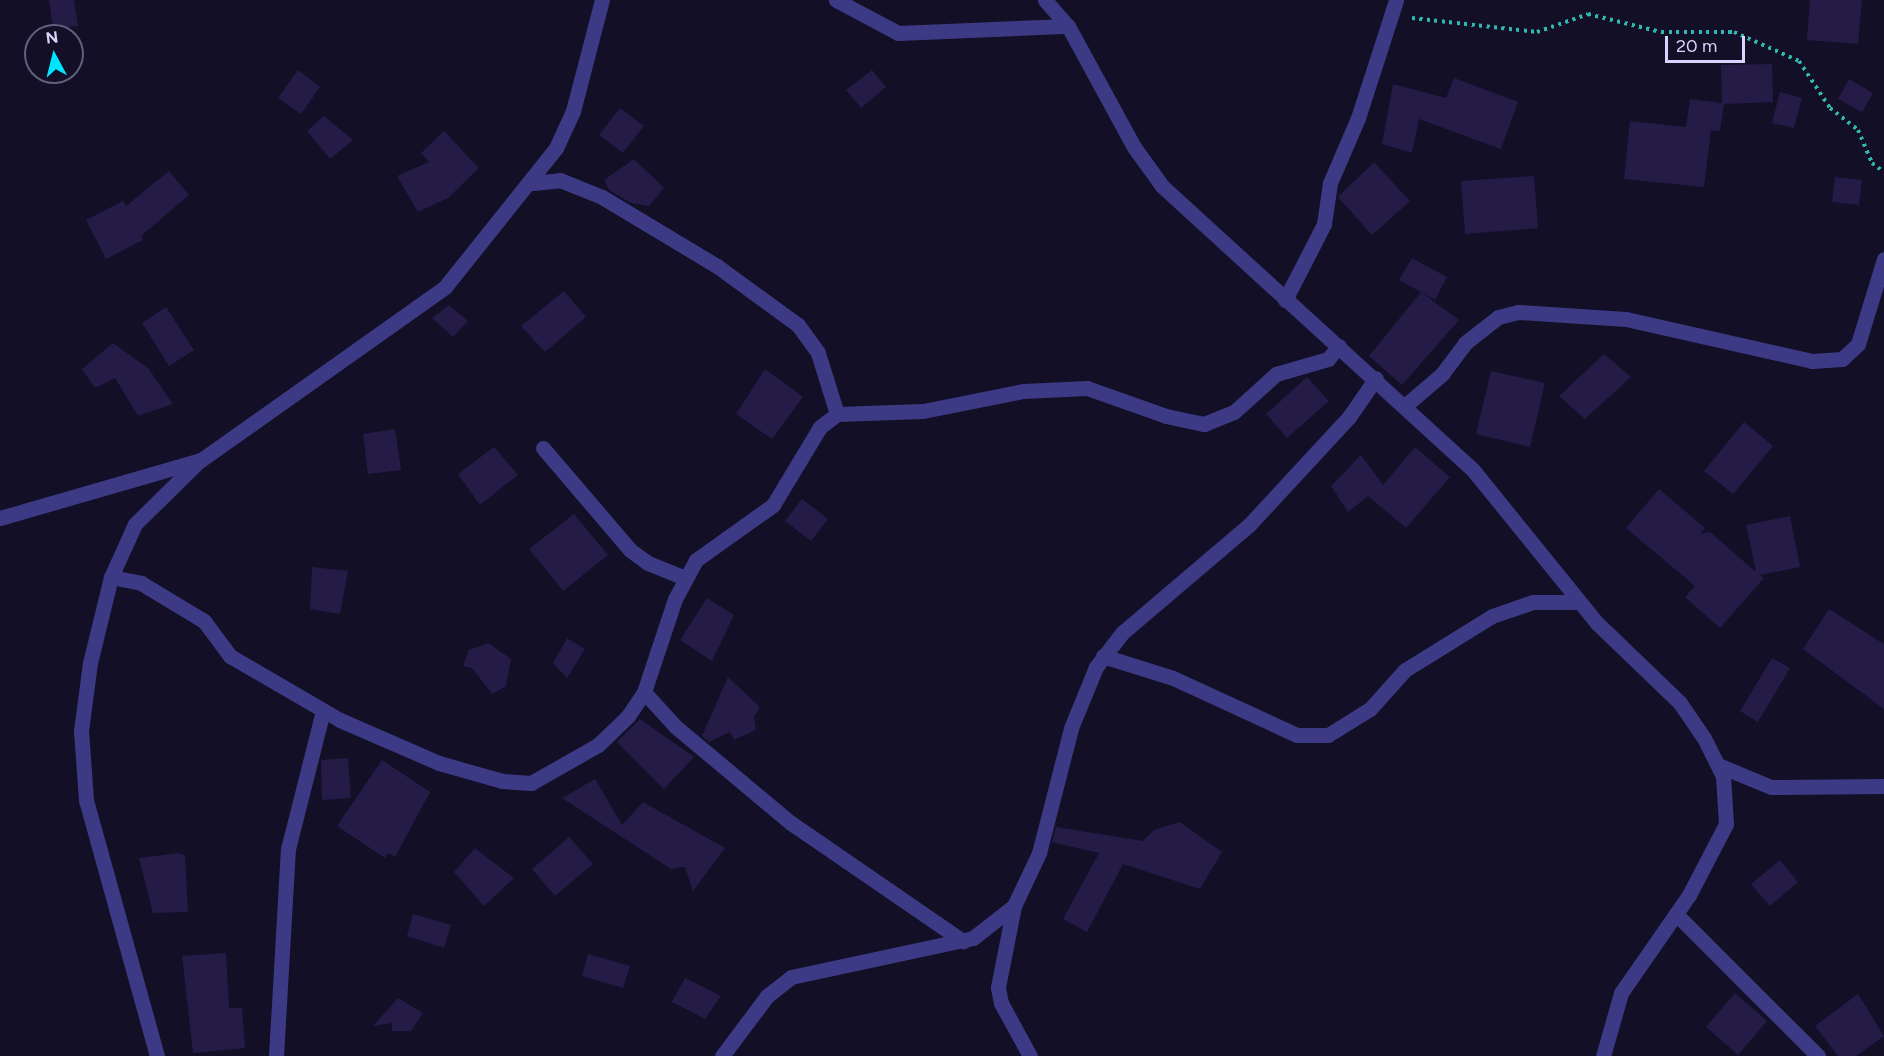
<!DOCTYPE html>
<style>
body{margin:0}
#map{position:relative;width:1884px;height:1056px;overflow:hidden;background:#130f26;font-family:Figtree,sans-serif}
div>[style]{position:absolute}
[style*='--x']{left:calc(var(--x)*1px);top:calc(var(--y)*1px);width:calc(var(--w)*1px);rotate:calc(var(--a)*1deg)}
.building>*{inset:0;background:#241b47}
.path>*{height:4px;margin-top:-2px;transform-origin:0;background:repeating-linear-gradient(90deg,#2fb8b0 0 3px,transparent 0 7.5px)}
.street>*{height:15px;margin:-7.5px;padding:0 7.5px;transform-origin:7.5px;border-radius:7.5px;background:#3d3a85}
span{translate:-50% -50%;white-space:nowrap;text-align:center;line-height:1.15;-webkit-text-stroke:6px #130f26;paint-order:stroke}
.north{position:absolute;left:24px;top:24px;width:60px;height:60px;box-sizing:border-box;background:#130f26;border:2px solid #625e7d;border-radius:50%;rotate:353deg;font-size:16px;font-weight:700;line-height:24px;text-align:center;color:#d9d4ff}
.north::after{content:'';display:block;margin:auto;width:21px;height:27px;background:#00e5ff;clip-path:polygon(50% 0,100% 100%,50% 72%,0 100%)}
.scale{position:absolute;left:1665px;top:36px;width:80px;height:27px;box-sizing:border-box;border:3px solid #d9d4ff;border-top:0;padding-left:8px;font-size:18px;line-height:21px;white-space:nowrap;color:#d9d4ff;-webkit-text-stroke:4px #130f26;paint-order:stroke}
</style>
<div id="map">
<div class="building">
<div style="clip-path:polygon(49px 0,74px 0,78px 26px,53px 29px)"></div>
<div style="clip-path:polygon(1810px 0,1862px 0,1858px 44px,1807px 40px)"></div>
<div style="clip-path:polygon(1772px 64px,1773px 102px,1724px 104px,1720px 131px,1711px 130px,1704px 187px,1624px 179px,1630px 121px,1686px 127px,1690px 99px,1722px 103px,1721px 65px)"></div>
<div style="clip-path:polygon(298px 70px,320px 87px,301px 114px,278px 98px)"></div>
<div style="clip-path:polygon(872px 70px,886px 87px,861px 108px,846px 90px)"></div>
<div style="clip-path:polygon(1454px 78px,1518px 102px,1501px 149px,1419px 119px,1412px 153px,1382px 144px,1393px 84px,1446px 98px)"></div>
<div style="clip-path:polygon(1849px 79px,1873px 93px,1862px 112px,1838px 99px)"></div>
<div style="clip-path:polygon(1780px 92px,1802px 98px,1794px 128px,1772px 123px)"></div>
<div style="clip-path:polygon(620px 108px,644px 126px,623px 153px,599px 135px)"></div>
<div style="clip-path:polygon(324px 116px,353px 140px,330px 159px,307px 131px)"></div>
<div style="clip-path:polygon(444px 131px,479px 168px,448px 198px,418px 212px,397px 176px,429px 162px,421px 153px)"></div>
<div style="clip-path:polygon(634px 159px,664px 188px,649px 206px,631px 203px,610px 191px,604px 180px)"></div>
<div style="clip-path:polygon(1374px 162px,1410px 201px,1372px 235px,1338px 197px)"></div>
<div style="clip-path:polygon(169px 171px,189px 195px,141px 236px,143px 240px,106px 259px,86px 220px,123px 201px,126px 206px)"></div>
<div style="clip-path:polygon(1534px 176px,1538px 228px,1465px 234px,1461px 181px)"></div>
<div style="clip-path:polygon(1835px 177px,1862px 180px,1859px 205px,1832px 202px)"></div>
<div style="clip-path:polygon(1412px 258px,1447px 277px,1435px 300px,1399px 280px)"></div>
<div style="clip-path:polygon(564px 291px,586px 317px,545px 352px,521px 326px)"></div>
<div style="clip-path:polygon(1421px 292px,1459px 320px,1402px 385px,1369px 356px)"></div>
<div style="clip-path:polygon(449px 305px,468px 321px,453px 337px,432px 318px)"></div>
<div style="clip-path:polygon(166px 307px,194px 350px,169px 366px,142px 323px)"></div>
<div style="clip-path:polygon(113px 343px,148px 368px,173px 404px,138px 416px,115px 378px,95px 388px,82px 369px)"></div>
<div style="clip-path:polygon(1604px 354px,1631px 377px,1585px 419px,1559px 396px)"></div>
<div style="clip-path:polygon(765px 369px,803px 397px,772px 439px,736px 414px)"></div>
<div style="clip-path:polygon(1491px 371px,1545px 383px,1530px 447px,1476px 434px)"></div>
<div style="clip-path:polygon(1307px 377px,1329px 401px,1287px 438px,1266px 414px)"></div>
<div style="clip-path:polygon(1744px 422px,1773px 446px,1733px 494px,1704px 471px)"></div>
<div style="clip-path:polygon(395px 429px,401px 470px,368px 474px,363px 434px)"></div>
<div style="clip-path:polygon(494px 447px,518px 475px,480px 505px,458px 474px)"></div>
<div style="clip-path:polygon(1415px 447px,1450px 477px,1406px 528px,1368px 496px,1348px 512px,1331px 486px,1361px 455px,1383px 485px)"></div>
<div style="clip-path:polygon(1659px 489px,1705px 528px,1700px 534px,1710px 532px,1756px 572px,1746px 525px,1790px 516px,1800px 567px,1760px 575px,1764px 578px,1720px 628px,1685px 597px,1695px 586px,1626px 528px)"></div>
<div style="clip-path:polygon(802px 499px,828px 519px,811px 541px,785px 521px)"></div>
<div style="clip-path:polygon(574px 514px,608px 555px,563px 591px,529px 549px)"></div>
<div style="clip-path:polygon(312px 567px,348px 571px,340px 614px,310px 609px)"></div>
<div style="clip-path:polygon(707px 598px,734px 615px,712px 661px,680px 640px)"></div>
<div style="clip-path:polygon(1829px 609px,1884px 644px,1884px 709px,1803px 649px)"></div>
<div style="clip-path:polygon(567px 638px,585px 649px,567px 678px,553px 663px)"></div>
<div style="clip-path:polygon(488px 643px,511px 659px,506px 686px,492px 694px,472px 668px,463px 666px,469px 650px)"></div>
<div style="clip-path:polygon(1772px 658px,1790px 668px,1758px 722px,1740px 711px)"></div>
<div style="clip-path:polygon(728px 677px,760px 707px,754px 717px,756px 730px,734px 740px,730px 732px,709px 742px,702px 736px)"></div>
<div style="clip-path:polygon(640px 719px,694px 757px,664px 789px,617px 742px)"></div>
<div style="clip-path:polygon(348px 758px,351px 798px,322px 800px,321px 760px)"></div>
<div style="clip-path:polygon(382px 760px,430px 792px,395px 857px,388px 853px,385px 858px,337px 826px)"></div>
<div style="clip-path:polygon(595px 779px,622px 825px,643px 802px,725px 848px,693px 891px,685px 867px,671px 869px,562px 798px)"></div>
<div style="clip-path:polygon(1180px 822px,1222px 852px,1200px 889px,1123px 864px,1087px 932px,1063px 919px,1099px 853px,1052px 842px,1056px 827px,1143px 841px,1154px 830px)"></div>
<div style="clip-path:polygon(569px 837px,593px 864px,555px 896px,532px 869px)"></div>
<div style="clip-path:polygon(475px 848px,514px 878px,484px 906px,454px 872px)"></div>
<div style="clip-path:polygon(178px 853px,185px 855px,188px 912px,153px 913px,139px 858px)"></div>
<div style="clip-path:polygon(1780px 860px,1798px 882px,1770px 906px,1751px 884px)"></div>
<div style="clip-path:polygon(413px 914px,451px 925px,444px 948px,407px 936px)"></div>
<div style="clip-path:polygon(226px 953px,229px 1008px,242px 1008px,245px 1048px,193px 1053px,182px 956px)"></div>
<div style="clip-path:polygon(588px 954px,630px 966px,623px 988px,582px 976px)"></div>
<div style="clip-path:polygon(685px 978px,721px 996px,705px 1019px,672px 1002px)"></div>
<div style="clip-path:polygon(1735px 993px,1767px 1021px,1738px 1055px,1706px 1027px)"></div>
<div style="clip-path:polygon(1858px 994px,1884px 1036px,1856px 1056px,1838px 1056px,1815px 1026px)"></div>
<div style="clip-path:polygon(398px 998px,423px 1013px,411px 1031px,392px 1031px,392px 1023px,373px 1026px)"></div>
</div>
<div class="path">
<div style="--x:1412;--y:18;--w:126;--a:6.4"></div>
<div style="--x:1537;--y:32;--w:54;--a:-19.4"></div>
<div style="--x:1588;--y:14;--w:75;--a:13.9"></div>
<div style="--x:1661;--y:32;--w:73;--a:0"></div>
<div style="--x:1734;--y:32;--w:71;--a:24"></div>
<div style="--x:1799;--y:61;--w:56;--a:56.6"></div>
<div style="--x:1830;--y:108;--w:36;--a:38"></div>
<div style="--x:1858;--y:130;--w:36;--a:67"></div>
<div style="--x:1872;--y:163;--w:15;--a:37"></div>
</div>
<div class="street">
<div style="--x:836;--y:0;--w:70;--a:28"></div>
<div style="--x:898;--y:33;--w:170;--a:-2.4"></div>
<div style="--x:1045;--y:0;--w:35;--a:49"></div>
<div style="--x:1068;--y:26;--w:138;--a:61.4"></div>
<div style="--x:1134;--y:147;--w:48;--a:54.3"></div>
<div style="--x:1162;--y:186;--w:421;--a:42.4"></div>
<div style="--x:1473;--y:470;--w:197;--a:51"></div>
<div style="--x:1597;--y:623;--w:115;--a:43.9"></div>
<div style="--x:1680;--y:703;--w:42;--a:55.6"></div>
<div style="--x:1704;--y:738;--w:42;--a:63.4"></div>
<div style="--x:1723;--y:776;--w:48;--a:86.4"></div>
<div style="--x:1726;--y:824;--w:80;--a:117.5"></div>
<div style="--x:1689;--y:895;--w:119;--a:124.8"></div>
<div style="--x:1621;--y:993;--w:66;--a:105.9"></div>
<div style="--x:533;--y:183;--w:27;--a:-6"></div>
<div style="--x:560;--y:180;--w:45;--a:22"></div>
<div style="--x:602;--y:197;--w:134;--a:31"></div>
<div style="--x:717;--y:266;--w:100;--a:36.1"></div>
<div style="--x:798;--y:325;--w:34;--a:54"></div>
<div style="--x:818;--y:353;--w:64;--a:72.7"></div>
<div style="--x:1285;--y:300;--w:85;--a:-62.8"></div>
<div style="--x:1324;--y:224;--w:41;--a:-81.7"></div>
<div style="--x:1330;--y:183;--w:71;--a:-66.7"></div>
<div style="--x:1358;--y:118;--w:124;--a:-72.1"></div>
<div style="--x:1406;--y:405;--w:48;--a:-40.7"></div>
<div style="--x:1442;--y:374;--w:39;--a:-53"></div>
<div style="--x:1465;--y:343;--w:42;--a:-38.2"></div>
<div style="--x:1498;--y:317;--w:21;--a:-14"></div>
<div style="--x:1518;--y:312;--w:108;--a:3.7"></div>
<div style="--x:1626;--y:319;--w:191;--a:12.7"></div>
<div style="--x:1812;--y:361;--w:30;--a:-4"></div>
<div style="--x:1842;--y:359;--w:22;--a:-43"></div>
<div style="--x:1858;--y:344;--w:89;--a:-73"></div>
<div style="--x:543;--y:448;--w:134;--a:49.5"></div>
<div style="--x:630;--y:550;--w:22;--a:36"></div>
<div style="--x:648;--y:563;--w:40;--a:22"></div>
<div style="--x:0;--y:518;--w:209;--a:-16.1"></div>
<div style="--x:201;--y:460;--w:299;--a:-35.3"></div>
<div style="--x:445;--y:287;--w:178;--a:-51.4"></div>
<div style="--x:556;--y:148;--w:41;--a:-65.3"></div>
<div style="--x:573;--y:111;--w:115;--a:-75.4"></div>
<div style="--x:111;--y:577;--w:31;--a:11"></div>
<div style="--x:141;--y:583;--w:74;--a:31.1"></div>
<div style="--x:204;--y:621;--w:44;--a:53.4"></div>
<div style="--x:230;--y:656;--w:127;--a:30.2"></div>
<div style="--x:340;--y:720;--w:108;--a:23.5"></div>
<div style="--x:439;--y:763;--w:66;--a:15.9"></div>
<div style="--x:502;--y:781;--w:29;--a:4"></div>
<div style="--x:531;--y:783;--w:77;--a:-29.6"></div>
<div style="--x:598;--y:745;--w:42;--a:-44"></div>
<div style="--x:628;--y:716;--w:29;--a:-56"></div>
<div style="--x:644;--y:692;--w:98;--a:-71.6"></div>
<div style="--x:675;--y:599;--w:44;--a:-61.7"></div>
<div style="--x:696;--y:560;--w:95;--a:-35.5"></div>
<div style="--x:773;--y:505;--w:91;--a:-58.9"></div>
<div style="--x:820;--y:427;--w:21;--a:-37"></div>
<div style="--x:837;--y:414;--w:86;--a:-2"></div>
<div style="--x:923;--y:411;--w:102;--a:-11.3"></div>
<div style="--x:1023;--y:391;--w:64;--a:-2.7"></div>
<div style="--x:1087;--y:388;--w:84;--a:19.5"></div>
<div style="--x:1166;--y:416;--w:39;--a:12"></div>
<div style="--x:1204;--y:424;--w:32;--a:-22"></div>
<div style="--x:1234;--y:412;--w:57;--a:-42.1"></div>
<div style="--x:1276;--y:374;--w:54;--a:-16.1"></div>
<div style="--x:1328;--y:359;--w:17;--a:-50"></div>
<div style="--x:1103;--y:656;--w:73;--a:17.4"></div>
<div style="--x:1173;--y:678;--w:136;--a:24.7"></div>
<div style="--x:1297;--y:735;--w:31;--a:0"></div>
<div style="--x:1328;--y:735;--w:49;--a:-31.8"></div>
<div style="--x:1370;--y:709;--w:52;--a:-48.1"></div>
<div style="--x:1405;--y:670;--w:102;--a:-31.8"></div>
<div style="--x:1492;--y:616;--w:43;--a:-18.9"></div>
<div style="--x:1533;--y:602;--w:40;--a:0"></div>
<div style="--x:1573;--y:602;--w:5;--a:-68"></div>
<div style="--x:644;--y:692;--w:47;--a:47.6"></div>
<div style="--x:676;--y:727;--w:150;--a:39.9"></div>
<div style="--x:791;--y:823;--w:209;--a:34.5"></div>
<div style="--x:1718;--y:765;--w:57;--a:22.5"></div>
<div style="--x:1771;--y:787;--w:113;--a:-0.5"></div>
<div style="--x:1676;--y:914;--w:201;--a:45"></div>
<div style="--x:157;--y:1056;--w:266;--a:-105.5"></div>
<div style="--x:86;--y:800;--w:69;--a:-94.1"></div>
<div style="--x:81;--y:731;--w:69;--a:-82.5"></div>
<div style="--x:90;--y:663;--w:89;--a:-76.3"></div>
<div style="--x:111;--y:577;--w:58;--a:-65.6"></div>
<div style="--x:135;--y:524;--w:86;--a:-44.5"></div>
<div style="--x:276;--y:1056;--w:207;--a:-86.7"></div>
<div style="--x:288;--y:849;--w:142;--a:-75.8"></div>
<div style="--x:722;--y:1056;--w:75;--a:-53.1"></div>
<div style="--x:767;--y:996;--w:31;--a:-38"></div>
<div style="--x:791;--y:977;--w:186;--a:-12.1"></div>
<div style="--x:973;--y:938;--w:52;--a:-38"></div>
<div style="--x:1030;--y:1056;--w:60;--a:-118.7"></div>
<div style="--x:1001;--y:1003;--w:16;--a:-101"></div>
<div style="--x:998;--y:987;--w:83;--a:-78.8"></div>
<div style="--x:1014;--y:906;--w:59;--a:-64.7"></div>
<div style="--x:1039;--y:853;--w:129;--a:-75.6"></div>
<div style="--x:1071;--y:728;--w:66;--a:-67.7"></div>
<div style="--x:1096;--y:667;--w:43;--a:-52.6"></div>
<div style="--x:1122;--y:633;--w:167;--a:-40.4"></div>
<div style="--x:1249;--y:525;--w:147;--a:-47.2"></div>
<div style="--x:1349;--y:417;--w:47;--a:-55.3"></div>
</div>
<div class="north">N</div>
<div class="scale">20 m</div>
</div>
